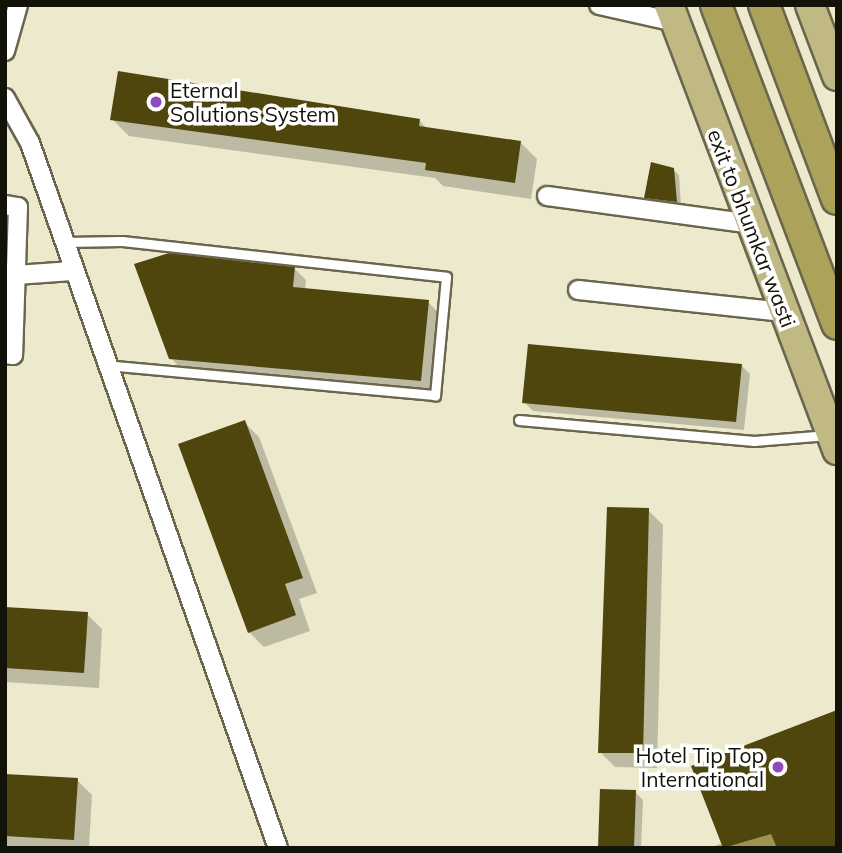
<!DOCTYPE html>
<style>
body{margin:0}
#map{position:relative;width:842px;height:853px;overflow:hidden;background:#ede9cd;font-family:Mulish,sans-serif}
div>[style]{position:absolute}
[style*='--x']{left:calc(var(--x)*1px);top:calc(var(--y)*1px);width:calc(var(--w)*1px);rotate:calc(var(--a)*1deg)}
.green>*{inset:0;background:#c6b863}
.shadow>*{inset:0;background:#0003}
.building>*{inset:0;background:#4f460d}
.roads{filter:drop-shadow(2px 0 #6a664e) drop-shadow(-2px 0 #6a664e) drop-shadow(0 2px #6a664e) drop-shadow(0 -2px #6a664e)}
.service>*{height:9px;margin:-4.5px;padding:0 4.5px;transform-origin:4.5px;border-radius:4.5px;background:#fff}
.minor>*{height:18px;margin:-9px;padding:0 9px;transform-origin:9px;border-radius:9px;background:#fff}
.primary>*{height:28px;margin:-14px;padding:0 14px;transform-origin:14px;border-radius:14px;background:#c1b983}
.trunk>*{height:30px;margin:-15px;padding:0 15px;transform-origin:15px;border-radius:15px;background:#aca25a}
.dots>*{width:19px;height:19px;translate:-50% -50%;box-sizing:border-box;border:4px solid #fff;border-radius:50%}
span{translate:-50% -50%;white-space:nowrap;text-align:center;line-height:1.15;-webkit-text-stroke:7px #fff;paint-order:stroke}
.poi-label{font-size:21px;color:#131209}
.left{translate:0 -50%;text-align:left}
.right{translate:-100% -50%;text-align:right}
.street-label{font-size:21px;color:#131209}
.frame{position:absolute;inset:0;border:7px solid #131209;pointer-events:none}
</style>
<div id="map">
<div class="green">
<div style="clip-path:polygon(773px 827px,781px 848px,708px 848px)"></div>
</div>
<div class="shadow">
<div style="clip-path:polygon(112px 119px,420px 121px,427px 129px,521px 143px,537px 159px,531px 199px,443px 186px,435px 178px,129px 136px)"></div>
<div style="clip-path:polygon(673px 170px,679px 175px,681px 206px,651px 202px,646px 197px)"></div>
<div style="clip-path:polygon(295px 269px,306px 280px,305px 290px,428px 302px,439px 313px,431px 392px,182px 370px,171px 358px)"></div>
<div style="clip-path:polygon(5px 278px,17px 289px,5px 361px)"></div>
<div style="clip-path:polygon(741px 365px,750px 374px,744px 430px,533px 411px,524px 402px)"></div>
<div style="clip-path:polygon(244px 422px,259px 437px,317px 593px,299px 599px,310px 631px,264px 647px,249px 632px)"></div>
<div style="clip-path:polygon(648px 510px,663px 525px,657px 768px,615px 767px,600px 752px)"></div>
<div style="clip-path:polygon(5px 609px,87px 614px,102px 629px,99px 688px,5px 682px)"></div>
<div style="clip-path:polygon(694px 767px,837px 848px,725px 848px)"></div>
<div style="clip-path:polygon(5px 775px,77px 780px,92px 795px,89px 848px,5px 848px)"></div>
<div style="clip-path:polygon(635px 792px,643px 800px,641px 848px,600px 848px)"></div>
</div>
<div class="building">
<div style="clip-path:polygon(118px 71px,420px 119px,419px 126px,521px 141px,515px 183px,425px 170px,426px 163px,110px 120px)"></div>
<div style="clip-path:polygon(651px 162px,674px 168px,677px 202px,644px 198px)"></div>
<div style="clip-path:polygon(169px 253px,295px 267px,293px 287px,429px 300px,421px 381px,169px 359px,134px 264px)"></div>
<div style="clip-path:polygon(528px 344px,742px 364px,736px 422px,522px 403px)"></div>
<div style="clip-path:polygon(245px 420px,303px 578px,285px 584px,296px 615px,248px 633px,178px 444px)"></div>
<div style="clip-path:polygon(607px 507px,649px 508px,643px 753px,598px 753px)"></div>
<div style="clip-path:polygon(5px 607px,88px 612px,84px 673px,5px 668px)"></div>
<div style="clip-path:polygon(837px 710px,837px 848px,777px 848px,771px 834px,723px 848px,691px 766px)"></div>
<div style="clip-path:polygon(5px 774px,78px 778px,74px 840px,5px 836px)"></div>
<div style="clip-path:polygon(600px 789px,636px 790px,634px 848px,598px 848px)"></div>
</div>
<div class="roads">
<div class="service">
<div style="--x:65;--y:242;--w:57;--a:-1"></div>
<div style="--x:122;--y:241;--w:326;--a:6.3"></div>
<div style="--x:446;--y:277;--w:119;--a:95.3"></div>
<div style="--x:435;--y:395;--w:328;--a:-174.8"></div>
<div style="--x:519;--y:420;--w:236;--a:5.1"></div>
<div style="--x:754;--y:441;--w:74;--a:-4.6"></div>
</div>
<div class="minor">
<div style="--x:599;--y:5;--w:78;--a:12.6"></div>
<div style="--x:5;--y:51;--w:48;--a:-74.2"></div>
<div style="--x:5;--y:98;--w:51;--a:60.9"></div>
<div style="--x:30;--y:143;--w:747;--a:70.62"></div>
<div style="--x:547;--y:196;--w:206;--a:7.8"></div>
<div style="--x:5;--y:205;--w:13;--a:9"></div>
<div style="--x:18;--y:207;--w:148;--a:91.9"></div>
<div style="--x:13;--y:355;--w:8;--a:-173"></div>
<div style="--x:16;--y:275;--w:56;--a:-4.1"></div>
<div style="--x:578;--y:290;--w:207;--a:6.1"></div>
</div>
<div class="primary">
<div style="--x:669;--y:5;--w:476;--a:69.3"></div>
<div style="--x:810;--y:5;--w:76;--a:69.2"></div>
</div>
<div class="trunk">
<div style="--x:716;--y:5;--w:341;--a:69.2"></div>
<div style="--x:764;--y:5;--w:207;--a:69.4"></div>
</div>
</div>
<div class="dots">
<div style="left:156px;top:102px;background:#904abe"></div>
<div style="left:778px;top:767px;background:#904abe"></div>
</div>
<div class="poi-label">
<span class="left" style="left:170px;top:102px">Eternal<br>Solutions System</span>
<span class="right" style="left:764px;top:767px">Hotel Tip Top<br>International</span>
</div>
<div class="street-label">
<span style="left:752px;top:228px;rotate:69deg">exit to bhumkar wasti</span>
</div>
<div class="frame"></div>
</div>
